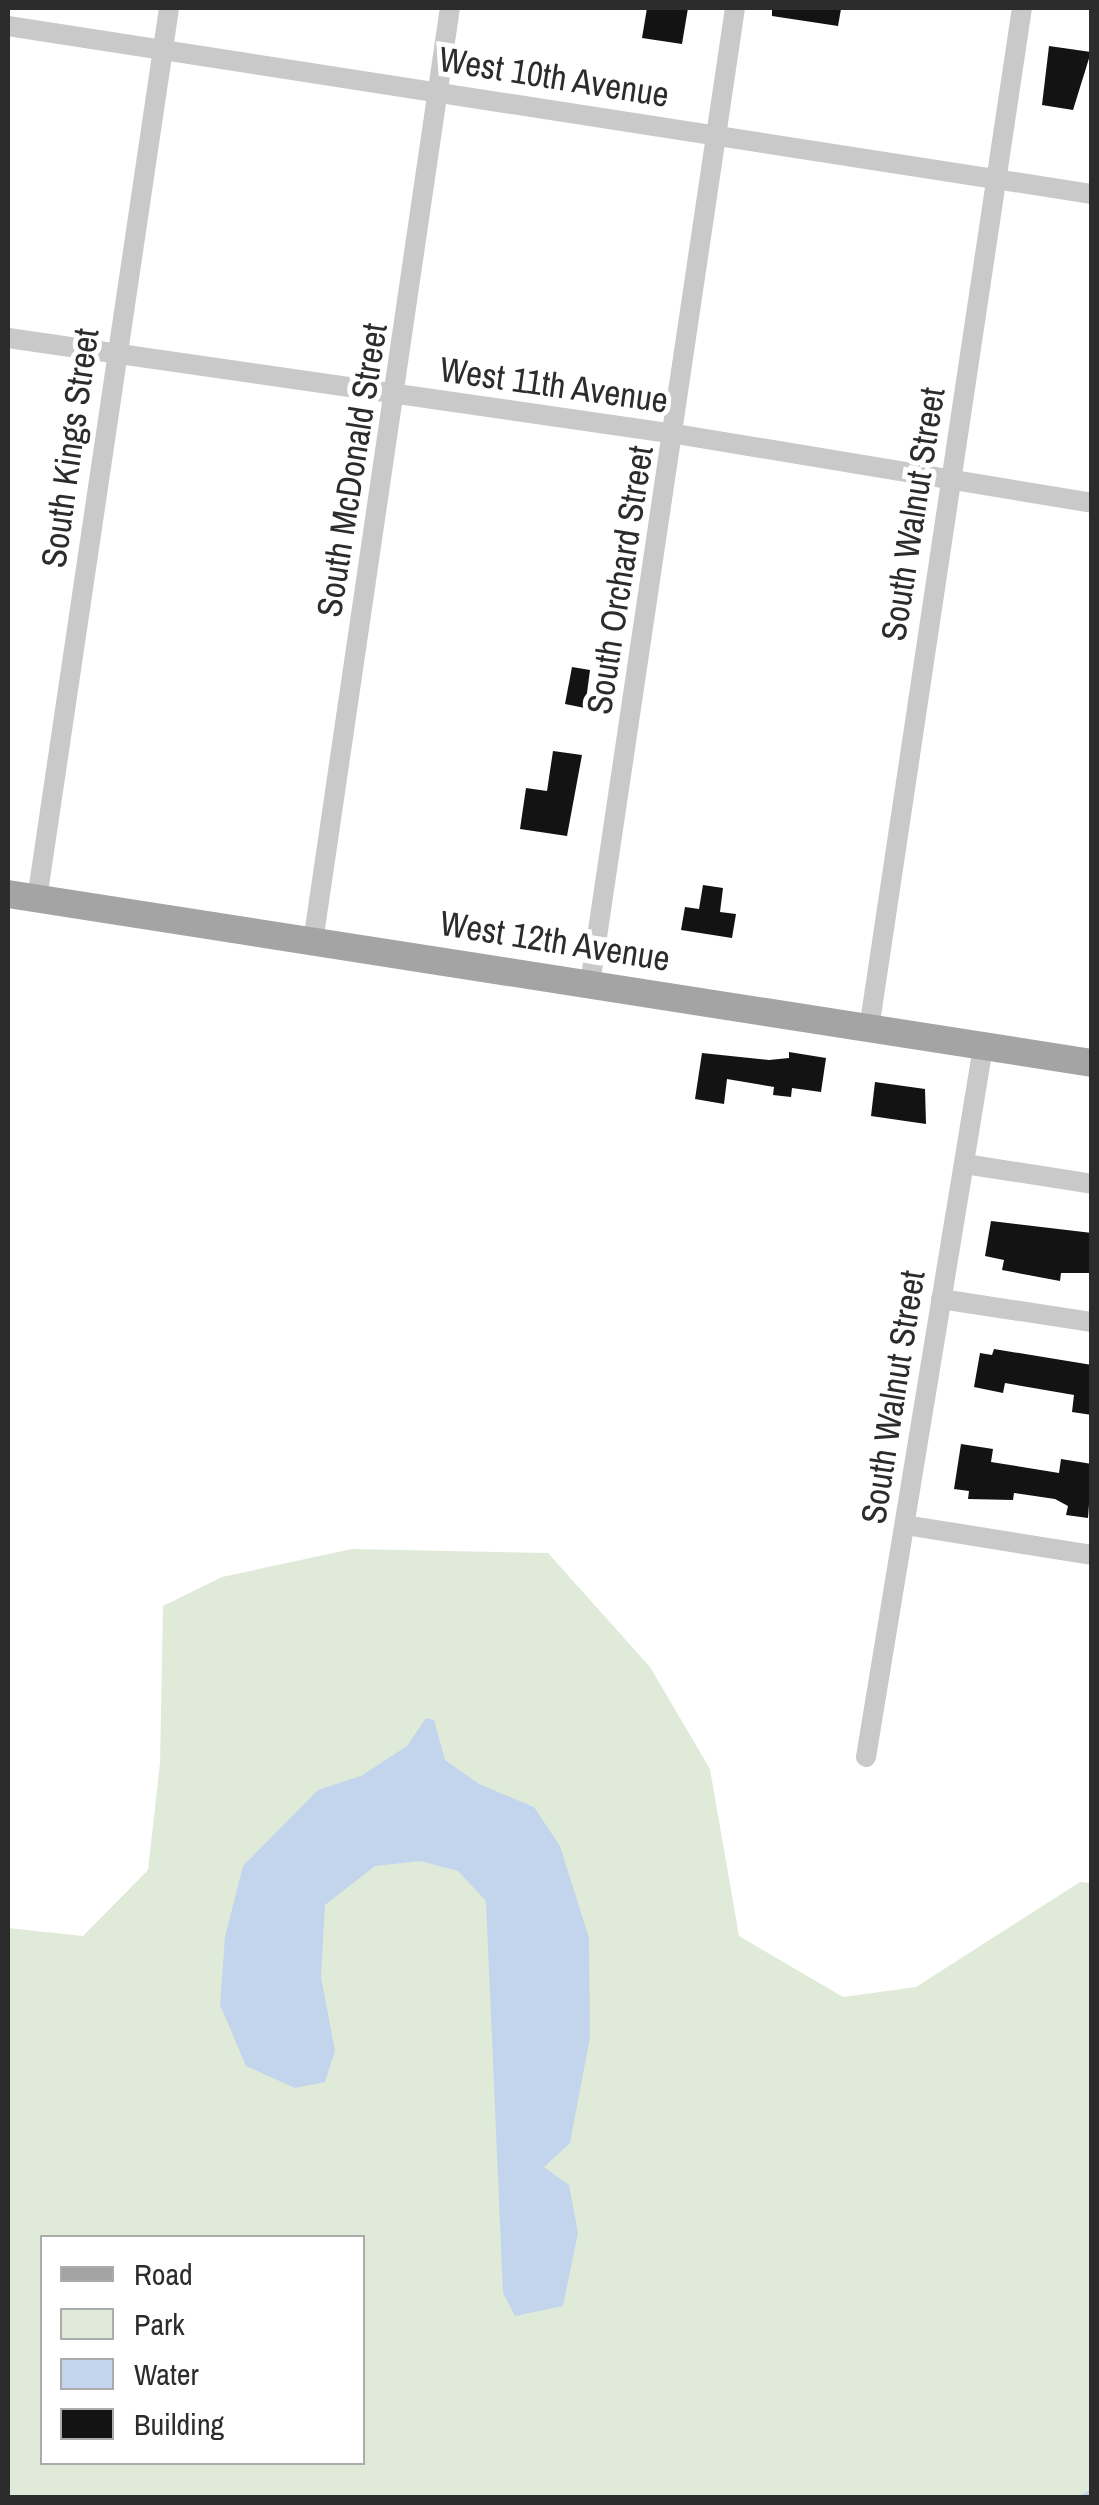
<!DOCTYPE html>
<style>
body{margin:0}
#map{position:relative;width:1099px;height:2505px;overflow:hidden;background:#fff;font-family:"Archivo Narrow",sans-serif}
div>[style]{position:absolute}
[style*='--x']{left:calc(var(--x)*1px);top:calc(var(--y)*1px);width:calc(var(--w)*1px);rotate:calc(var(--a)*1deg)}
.green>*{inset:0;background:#dfebd8}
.water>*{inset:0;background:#c3d5ec}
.stream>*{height:5px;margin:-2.5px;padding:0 2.5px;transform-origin:2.5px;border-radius:2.5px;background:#c3d5ec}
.building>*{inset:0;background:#131313}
.minor>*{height:20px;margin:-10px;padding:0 10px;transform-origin:10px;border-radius:10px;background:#c9c9c9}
.major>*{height:28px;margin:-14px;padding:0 14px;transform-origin:14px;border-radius:14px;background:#a4a4a4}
span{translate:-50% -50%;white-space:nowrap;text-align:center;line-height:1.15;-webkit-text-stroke:10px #fff;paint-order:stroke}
.street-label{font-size:35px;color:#2c2c2c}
.frame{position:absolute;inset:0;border:10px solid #2c2c2c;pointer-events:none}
.legend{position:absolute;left:40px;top:2235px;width:325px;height:230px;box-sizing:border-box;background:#fff;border:2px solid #ababab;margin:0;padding:12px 18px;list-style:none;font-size:30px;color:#2c2c2c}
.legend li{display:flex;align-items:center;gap:20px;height:50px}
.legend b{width:50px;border:2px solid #ababab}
</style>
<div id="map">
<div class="green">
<div style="clip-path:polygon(evenodd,352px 1549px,548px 1553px,650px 1667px,710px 1769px,739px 1936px,843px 1997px,916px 1987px,1080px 1882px,1091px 1883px,1091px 2497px,8px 2498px,8px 1928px,83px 1936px,148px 1870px,160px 1763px,163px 1606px,222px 1577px,352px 1549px,42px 2238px,362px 2238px,362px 2462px,42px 2462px,42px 2238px)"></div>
</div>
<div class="water">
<div style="clip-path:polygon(426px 1718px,434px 1720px,445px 1760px,479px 1784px,534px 1807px,560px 1846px,589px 1938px,590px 2037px,570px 2143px,544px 2167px,569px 2185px,578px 2233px,563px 2306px,515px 2316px,503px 2293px,486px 1901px,458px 1871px,420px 1861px,375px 1866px,325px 1905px,321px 1977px,335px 2051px,325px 2082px,295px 2088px,246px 2066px,220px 2005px,225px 1937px,243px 1866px,318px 1790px,361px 1776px,407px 1746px)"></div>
</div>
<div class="stream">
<div style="--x:1079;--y:2498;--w:15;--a:-28"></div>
</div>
<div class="building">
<div style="clip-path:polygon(647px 8px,688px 8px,682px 44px,642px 38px)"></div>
<div style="clip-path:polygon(772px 8px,828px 8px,841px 9px,838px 26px,772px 16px)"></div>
<div style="clip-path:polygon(1049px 46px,1091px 52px,1073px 110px,1042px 105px)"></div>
<div style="clip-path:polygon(572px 667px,590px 670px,585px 708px,565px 704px)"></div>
<div style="clip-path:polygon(553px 751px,582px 755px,567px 836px,520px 829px,526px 788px,547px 791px)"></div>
<div style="clip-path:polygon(703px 885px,723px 888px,720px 912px,736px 914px,732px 938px,681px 930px,685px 907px,699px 909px)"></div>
<div style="clip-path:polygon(789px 1052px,826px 1058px,821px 1092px,792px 1088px,791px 1097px,773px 1095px,774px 1087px,727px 1079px,724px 1104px,695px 1099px,702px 1053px,769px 1060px,789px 1058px)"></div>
<div style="clip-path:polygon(875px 1082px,925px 1089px,926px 1124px,871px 1116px)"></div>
<div style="clip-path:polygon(991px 1221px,1092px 1233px,1092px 1273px,1061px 1273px,1060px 1281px,1002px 1270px,1004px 1260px,985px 1256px)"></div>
<div style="clip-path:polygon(994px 1349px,1092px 1365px,1092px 1415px,1072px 1412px,1074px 1395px,1005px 1383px,1003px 1393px,974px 1387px,980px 1353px,992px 1355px)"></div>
<div style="clip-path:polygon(961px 1444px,993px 1449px,991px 1462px,1059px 1473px,1061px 1459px,1092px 1464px,1088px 1518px,1066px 1515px,1068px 1506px,1055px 1499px,1014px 1493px,1013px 1500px,968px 1499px,969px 1491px,954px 1489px)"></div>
</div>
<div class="minor">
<div style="--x:8;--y:26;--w:1097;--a:8.81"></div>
<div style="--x:8;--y:338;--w:675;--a:8.18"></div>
<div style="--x:676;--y:434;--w:422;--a:9.4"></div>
<div style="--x:37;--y:899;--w:901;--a:-81.57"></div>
<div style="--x:313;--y:942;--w:944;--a:-81.66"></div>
<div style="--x:590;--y:984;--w:987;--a:-81.55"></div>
<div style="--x:869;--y:1029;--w:1032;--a:-81.48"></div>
<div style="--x:965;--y:1164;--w:129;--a:8.9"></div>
<div style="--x:941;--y:1299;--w:153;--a:8.7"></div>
<div style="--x:905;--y:1525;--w:189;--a:9.1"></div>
<div style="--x:866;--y:1757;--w:720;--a:-80.64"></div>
</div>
<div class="major">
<div style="--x:8;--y:894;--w:1097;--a:8.86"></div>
</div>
<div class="street-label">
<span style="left:554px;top:77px;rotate:9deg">West 10th Avenue</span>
<span style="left:554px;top:385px;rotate:8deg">West 11th Avenue</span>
<span style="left:70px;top:448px;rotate:-82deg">South Kings Street</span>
<span style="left:352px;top:470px;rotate:-81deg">South McDonald Street</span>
<span style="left:913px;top:514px;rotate:-81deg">South Walnut Street</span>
<span style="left:620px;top:580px;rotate:-81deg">South Orchard Street</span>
<span style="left:555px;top:941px;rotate:9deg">West 12th Avenue</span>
<span style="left:893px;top:1397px;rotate:-81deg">South Walnut Street</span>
</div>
<div class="frame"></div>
<ul class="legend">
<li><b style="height:12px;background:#a4a4a4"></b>Road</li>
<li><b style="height:28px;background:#dfebd8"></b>Park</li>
<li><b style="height:28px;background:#c3d5ec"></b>Water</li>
<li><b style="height:28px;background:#131313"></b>Building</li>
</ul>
</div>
